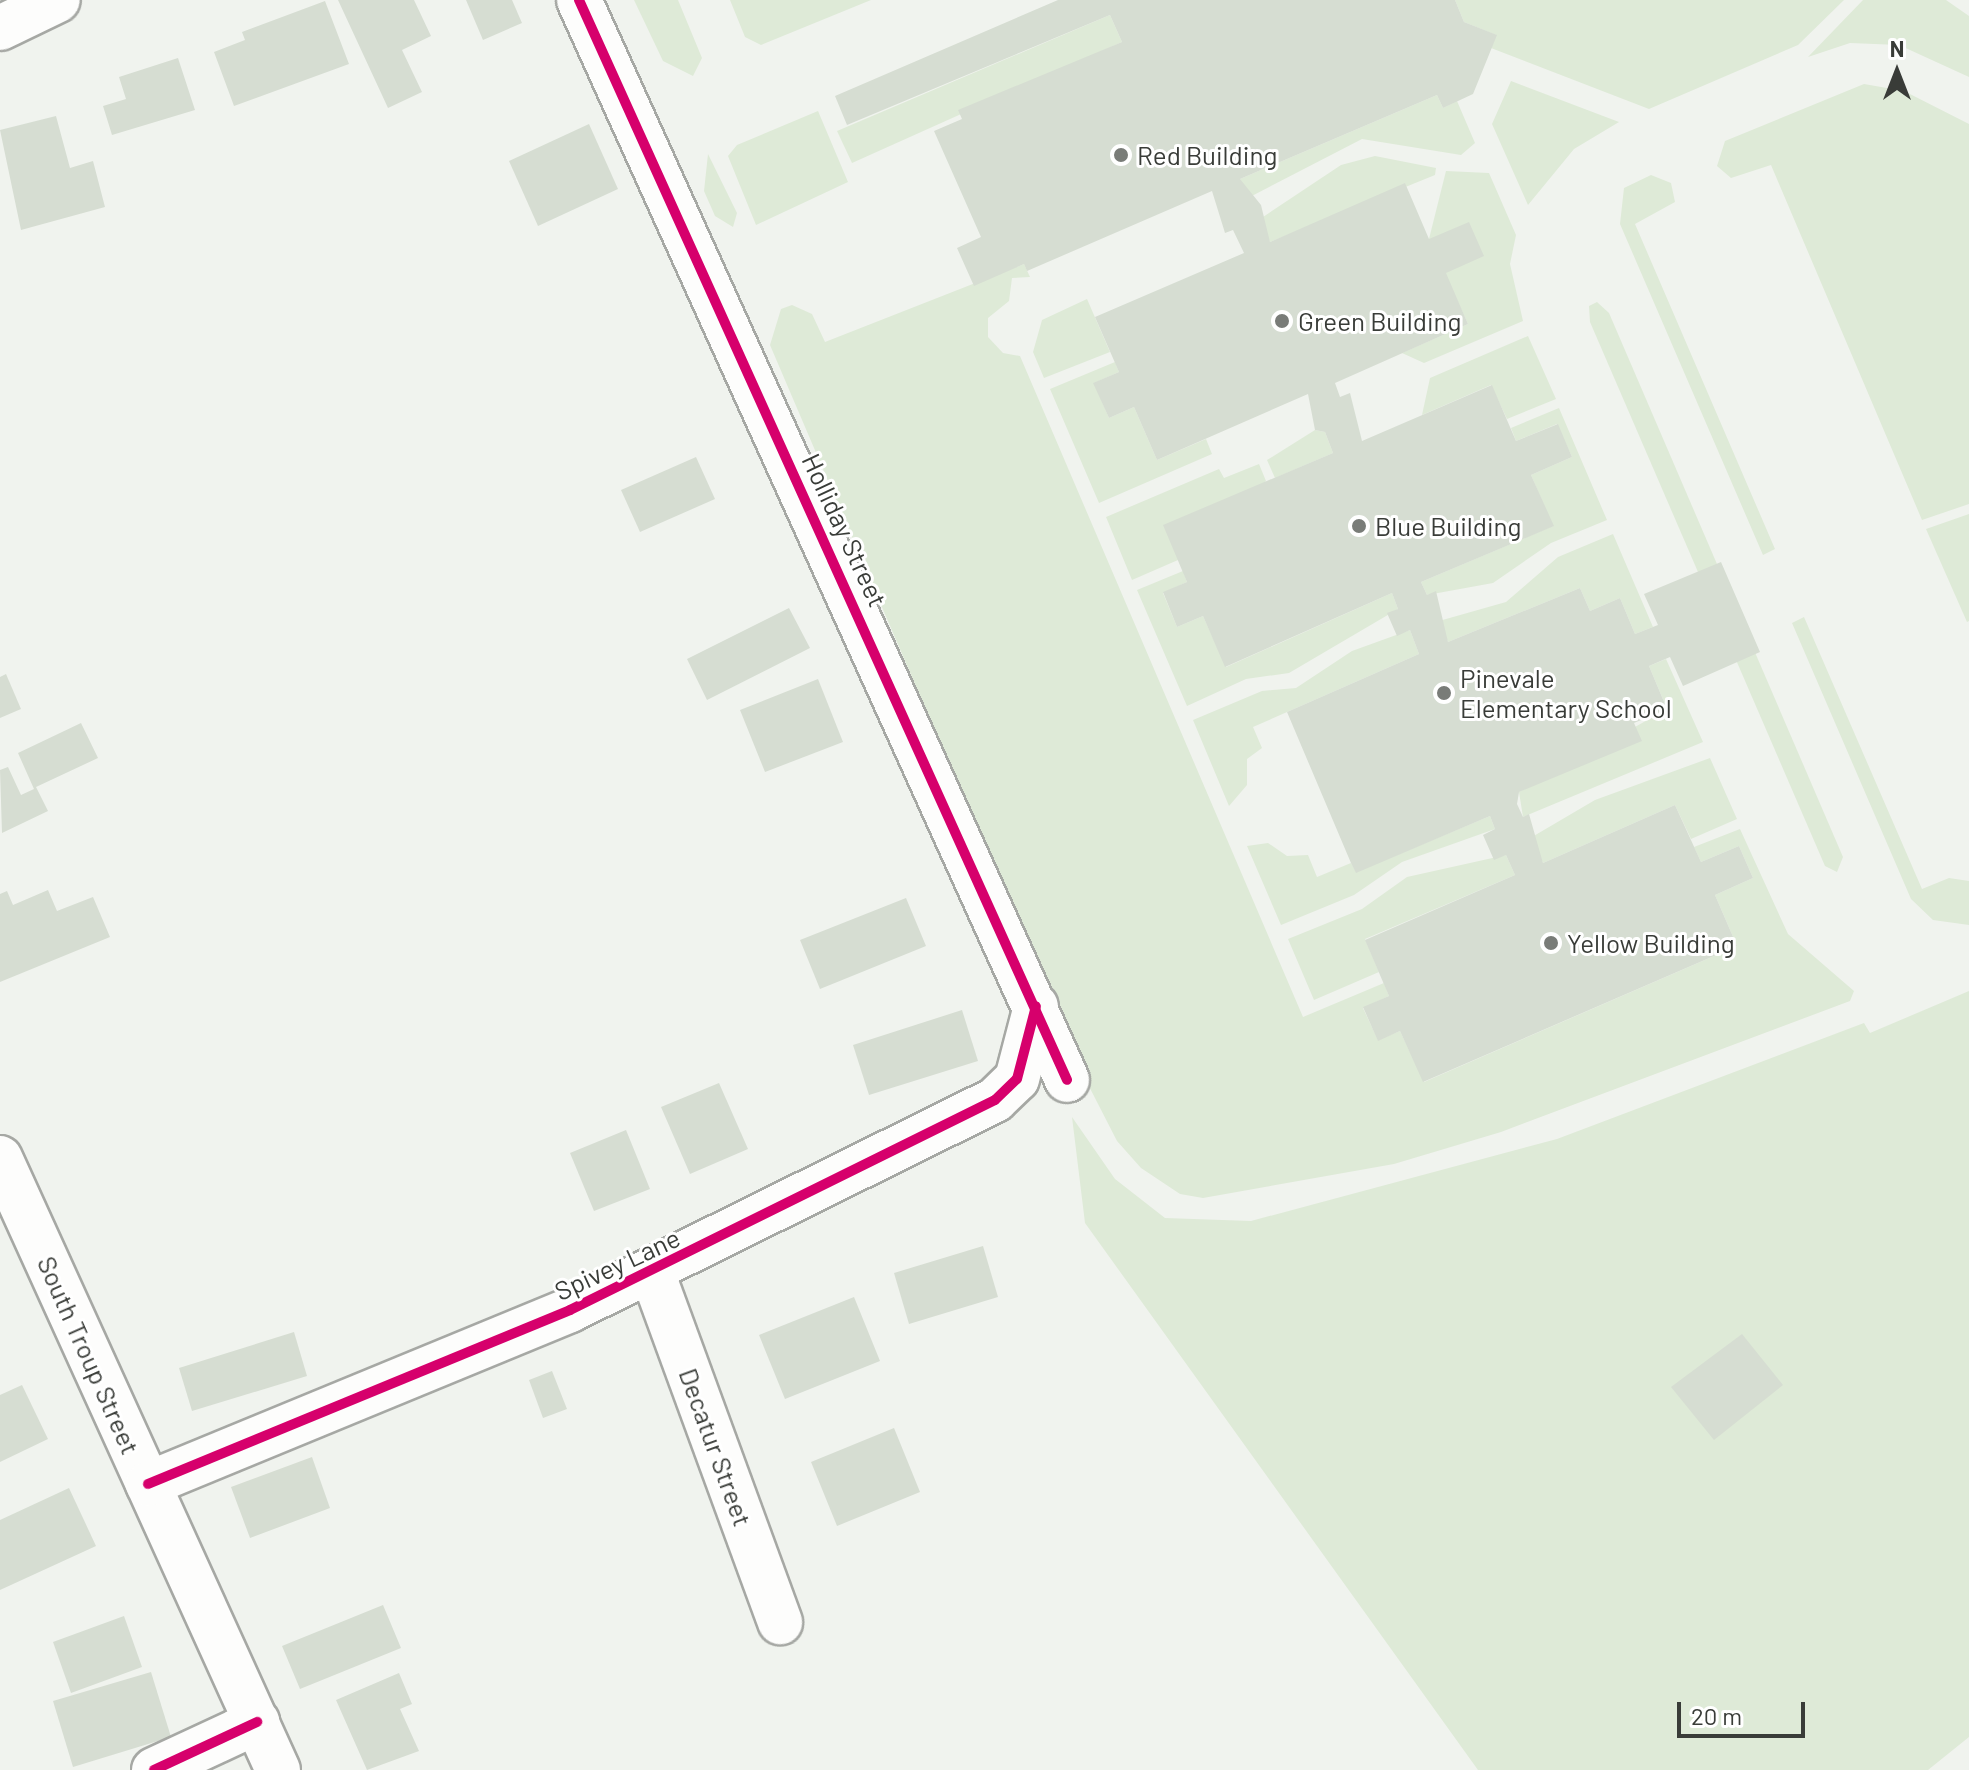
<!DOCTYPE html>
<style>
body{margin:0}
#map{position:relative;width:1969px;height:1770px;overflow:hidden;background:#f0f3ee;font-family:Barlow,sans-serif}
div>[style]{position:absolute}
[style*='--x']{left:calc(var(--x)*1px);top:calc(var(--y)*1px);width:calc(var(--w)*1px);rotate:calc(var(--a)*1deg)}
.green>*{inset:0;background:#deead7}
.building>*{inset:0;background:#d6ddd2}
.roads{filter:drop-shadow(2px 0 #a6a8a4) drop-shadow(-2px 0 #a6a8a4) drop-shadow(0 2px #a6a8a4) drop-shadow(0 -2px #a6a8a4)}
.minor>*{height:44px;margin:-22px;padding:0 22px;transform-origin:22px;border-radius:22px;background:#fdfdfc}
.cycleway>*{height:10px;margin:-5px;padding:0 5px;transform-origin:5px;border-radius:5px;background:#d6006c}
.dots>*{width:22px;height:22px;translate:-50% -50%;box-sizing:border-box;border:4px solid #fff;border-radius:50%}
span{translate:-50% -50%;white-space:nowrap;text-align:center;line-height:1.15;-webkit-text-stroke:6px #fff;paint-order:stroke}
.poi-label{font-size:26px;color:#393c38}
.left{translate:0 -50%;text-align:left}
.street-label{font-size:26px;color:#393c38}
.north{position:absolute;left:1857px;top:32px;width:80px;height:80px;-webkit-text-stroke:6px #fff;paint-order:stroke;rotate:0deg;font-size:22px;font-weight:700;line-height:32px;text-align:center;color:#393c38}
.north::after{content:'';display:block;margin:auto;width:28px;height:36px;background:#393c38;clip-path:polygon(50% 0,100% 100%,50% 72%,0 100%)}
.scale{position:absolute;left:1677px;top:1702px;width:128px;height:36px;box-sizing:border-box;border:4px solid #393c38;border-top:0;padding-left:10px;font-size:24px;line-height:28px;white-space:nowrap;color:#393c38;-webkit-text-stroke:6px #fff;paint-order:stroke}
</style>
<div id="map">
<div class="green">
<div style="clip-path:polygon(634px 0,678px 0,702px 58px,693px 76px,663px 61px)"></div>
<div style="clip-path:polygon(730px 0,871px 0,761px 45px,745px 37px)"></div>
<div style="clip-path:polygon(1455px 0,1844px 0,1798px 45px,1649px 109px,1491px 48px,1496px 35px,1464px 22px)"></div>
<div style="clip-path:polygon(1863px 0,1946px 0,1969px 16px,1969px 77px,1899px 45px,1850px 43px,1808px 57px)"></div>
<div style="clip-path:polygon(1110px 15px,1122px 42px,852px 163px,837px 131px)"></div>
<div style="clip-path:polygon(1511px 81px,1619px 122px,1574px 149px,1528px 205px,1492px 124px)"></div>
<div style="clip-path:polygon(1864px 84px,1904px 91px,1969px 124px,1969px 504px,1922px 520px,1771px 165px,1731px 178px,1717px 166px,1725px 141px)"></div>
<div style="clip-path:polygon(1437px 95px,1443px 108px,1457px 101px,1475px 143px,1461px 155px,1362px 139px,1248px 198px,1240px 179px)"></div>
<div style="clip-path:polygon(818px 111px,848px 182px,756px 225px,728px 156px,737px 145px)"></div>
<div style="clip-path:polygon(708px 154px,737px 213px,733px 227px,715px 216px,704px 191px)"></div>
<div style="clip-path:polygon(1375px 156px,1436px 168px,1435px 175px,1270px 242px,1260px 219px,1341px 165px)"></div>
<div style="clip-path:polygon(1446px 171px,1489px 173px,1516px 235px,1510px 264px,1523px 321px,1424px 363px,1402px 353px,1468px 324px,1429px 239px)"></div>
<div style="clip-path:polygon(1651px 175px,1671px 183px,1675px 202px,1635px 224px,1775px 549px,1763px 555px,1620px 224px,1624px 188px)"></div>
<div style="clip-path:polygon(1024px 264px,1030px 277px,1012px 278px,1009px 301px,988px 318px,988px 337px,1003px 353px,1020px 356px,1303px 1017px,1384px 983px,1389px 996px,1363px 1008px,1378px 1040px,1400px 1031px,1424px 1082px,1737px 946px,1715px 895px,1753px 878px,1739px 846px,1701px 862px,1694px 847px,1740px 829px,1788px 934px,1854px 991px,1850px 1001px,1501px 1132px,1394px 1164px,1203px 1198px,1180px 1194px,1141px 1168px,1117px 1141px,1076px 1061px,770px 345px,781px 309px,792px 305px,812px 314px,825px 342px)"></div>
<div style="clip-path:polygon(1087px 299px,1110px 352px,1044px 378px,1033px 352px,1042px 320px)"></div>
<div style="clip-path:polygon(1597px 302px,1609px 313px,1843px 857px,1837px 872px,1825px 866px,1590px 322px,1589px 306px)"></div>
<div style="clip-path:polygon(1528px 336px,1556px 399px,1507px 419px,1491px 385px,1422px 415px,1430px 378px)"></div>
<div style="clip-path:polygon(1115px 362px,1119px 372px,1094px 383px,1109px 418px,1134px 407px,1157px 460px,1206px 439px,1212px 454px,1099px 503px,1050px 389px)"></div>
<div style="clip-path:polygon(1559px 408px,1607px 520px,1551px 543px,1493px 583px,1427px 595px,1421px 582px,1553px 526px,1531px 475px,1572px 457px,1557px 424px,1516px 441px,1511px 428px)"></div>
<div style="clip-path:polygon(1315px 430px,1325px 432px,1333px 453px,1275px 478px,1267px 460px)"></div>
<div style="clip-path:polygon(1259px 464px,1266px 481px,1178px 560px,1132px 580px,1106px 517px,1219px 469px,1224px 478px)"></div>
<div style="clip-path:polygon(1969px 514px,1969px 621px,1967px 622px,1926px 529px)"></div>
<div style="clip-path:polygon(1613px 534px,1653px 627px,1635px 634px,1620px 598px,1590px 611px,1580px 588px,1448px 642px,1439px 621px,1506px 602px,1558px 557px)"></div>
<div style="clip-path:polygon(1183px 571px,1187px 582px,1163px 593px,1177px 627px,1203px 616px,1226px 667px,1392px 593px,1398px 609px,1289px 673px,1246px 679px,1187px 706px,1137px 590px)"></div>
<div style="clip-path:polygon(1804px 617px,1922px 889px,1949px 878px,1969px 881px,1969px 925px,1933px 920px,1911px 899px,1792px 623px)"></div>
<div style="clip-path:polygon(1410px 630px,1419px 654px,1253px 727px,1262px 748px,1247px 759px,1247px 785px,1229px 806px,1193px 720px,1262px 691px,1296px 688px,1352px 651px)"></div>
<div style="clip-path:polygon(1666px 659px,1703px 742px,1523px 817px,1519px 792px,1667px 709px,1649px 666px)"></div>
<div style="clip-path:polygon(1710px 758px,1737px 819px,1691px 839px,1675px 805px,1543px 863px,1532px 837px,1595px 800px)"></div>
<div style="clip-path:polygon(1490px 816px,1495px 829px,1402px 862px,1354px 895px,1281px 925px,1247px 846px,1268px 843px,1287px 856px,1308px 855px,1317px 877px,1351px 863px,1356px 872px)"></div>
<div style="clip-path:polygon(1506px 855px,1515px 875px,1365px 939px,1379px 972px,1314px 1000px,1288px 939px,1362px 909px,1407px 877px)"></div>
<div style="clip-path:polygon(1969px 991px,1969px 1737px,1928px 1770px,1478px 1770px,1085px 1223px,1072px 1117px,1115px 1179px,1165px 1218px,1251px 1221px,1557px 1139px,1864px 1023px,1870px 1033px)"></div>
</div>
<div class="building">
<div style="clip-path:polygon(338px 0,414px 0,431px 36px,402px 50px,422px 92px,388px 108px)"></div>
<div style="clip-path:polygon(466px 0,512px 0,522px 23px,483px 40px)"></div>
<div style="clip-path:polygon(1058px 0,1455px 0,1464px 22px,1497px 35px,1473px 94px,1443px 108px,1437px 95px,1240px 179px,1261px 205px,1270px 242px,1405px 183px,1429px 239px,1469px 222px,1484px 256px,1446px 273px,1468px 324px,1335px 383px,1340px 397px,1350px 393px,1362px 441px,1492px 385px,1516px 441px,1558px 424px,1572px 457px,1531px 475px,1554px 526px,1421px 582px,1427px 595px,1436px 591px,1448px 642px,1580px 588px,1590px 611px,1620px 598px,1635px 634px,1658px 625px,1644px 594px,1721px 562px,1760px 652px,1683px 686px,1670px 657px,1649px 666px,1667px 709px,1634px 723px,1642px 741px,1519px 792px,1517px 804px,1523px 817px,1529px 814px,1543px 863px,1675px 805px,1701px 862px,1739px 846px,1753px 878px,1715px 895px,1737px 946px,1423px 1082px,1400px 1031px,1378px 1041px,1363px 1007px,1389px 996px,1365px 940px,1515px 875px,1506px 855px,1494px 860px,1483px 835px,1495px 829px,1490px 816px,1356px 873px,1351px 863px,1287px 712px,1419px 654px,1410px 630px,1397px 636px,1387px 613px,1398px 609px,1392px 593px,1225px 667px,1203px 616px,1177px 627px,1163px 592px,1187px 582px,1163px 525px,1333px 453px,1325px 432px,1315px 430px,1308px 394px,1157px 460px,1134px 407px,1109px 418px,1093px 383px,1119px 372px,1095px 317px,1244px 253px,1233px 230px,1225px 233px,1212px 191px,1027px 271px,1024px 264px,974px 286px,957px 248px,981px 237px,934px 131px,962px 119px,958px 110px,1122px 42px,1110px 15px,847px 125px,835px 96px)"></div>
<div style="clip-path:polygon(325px 1px,349px 64px,234px 106px,214px 52px,245px 40px,242px 32px)"></div>
<div style="clip-path:polygon(178px 58px,195px 110px,112px 135px,103px 106px,126px 99px,119px 77px)"></div>
<div style="clip-path:polygon(56px 116px,70px 168px,93px 161px,105px 207px,21px 230px,0 130px)"></div>
<div style="clip-path:polygon(589px 124px,618px 189px,538px 226px,509px 161px)"></div>
<div style="clip-path:polygon(696px 457px,715px 499px,640px 532px,621px 490px)"></div>
<div style="clip-path:polygon(789px 608px,810px 648px,707px 700px,687px 659px)"></div>
<div style="clip-path:polygon(6px 674px,21px 709px,0 718px,0 677px)"></div>
<div style="clip-path:polygon(818px 679px,843px 742px,765px 772px,740px 710px)"></div>
<div style="clip-path:polygon(81px 723px,98px 758px,36px 787px,48px 811px,2px 833px,0 770px,8px 767px,21px 795px,34px 789px,18px 753px)"></div>
<div style="clip-path:polygon(48px 890px,57px 911px,93px 897px,110px 937px,0 982px,0 894px,7px 891px,13px 905px)"></div>
<div style="clip-path:polygon(906px 898px,926px 946px,820px 989px,800px 940px)"></div>
<div style="clip-path:polygon(962px 1010px,978px 1061px,869px 1095px,853px 1045px)"></div>
<div style="clip-path:polygon(719px 1083px,748px 1149px,690px 1174px,661px 1107px)"></div>
<div style="clip-path:polygon(626px 1130px,650px 1189px,594px 1211px,570px 1153px)"></div>
<div style="clip-path:polygon(983px 1246px,998px 1297px,909px 1324px,894px 1273px)"></div>
<div style="clip-path:polygon(854px 1297px,880px 1361px,785px 1399px,759px 1335px)"></div>
<div style="clip-path:polygon(294px 1332px,307px 1376px,192px 1411px,179px 1368px)"></div>
<div style="clip-path:polygon(1742px 1334px,1783px 1385px,1714px 1440px,1671px 1387px)"></div>
<div style="clip-path:polygon(552px 1371px,567px 1409px,543px 1418px,529px 1380px)"></div>
<div style="clip-path:polygon(22px 1385px,48px 1439px,0 1462px,0 1395px)"></div>
<div style="clip-path:polygon(894px 1428px,920px 1492px,837px 1526px,811px 1462px)"></div>
<div style="clip-path:polygon(312px 1457px,330px 1508px,250px 1538px,231px 1487px)"></div>
<div style="clip-path:polygon(69px 1488px,96px 1546px,0 1590px,0 1520px)"></div>
<div style="clip-path:polygon(383px 1605px,401px 1648px,300px 1689px,282px 1646px)"></div>
<div style="clip-path:polygon(124px 1616px,142px 1667px,71px 1693px,53px 1642px)"></div>
<div style="clip-path:polygon(151px 1672px,171px 1737px,73px 1767px,53px 1701px)"></div>
<div style="clip-path:polygon(399px 1673px,412px 1704px,400px 1709px,419px 1751px,367px 1770px,336px 1700px)"></div>
</div>
<div class="roads">
<div class="minor">
<div style="--x:579;--y:0;--w:1185;--a:65.68"></div>
<div style="--x:0;--y:28;--w:64;--a:-25.8"></div>
<div style="--x:0;--y:1158;--w:672;--a:65.57"></div>
<div style="--x:652;--y:1272;--w:373;--a:69.9"></div>
<div style="--x:148;--y:1484;--w:456;--a:-22.4"></div>
<div style="--x:570;--y:1310;--w:474;--a:-26.3"></div>
<div style="--x:995;--y:1100;--w:30;--a:-44"></div>
<div style="--x:1017;--y:1079;--w:75;--a:-75.4"></div>
<div style="--x:154;--y:1770;--w:114;--a:-25"></div>
</div>
</div>
<div class="cycleway">
<div style="--x:579;--y:0;--w:1185;--a:65.68"></div>
<div style="--x:148;--y:1484;--w:456;--a:-22.4"></div>
<div style="--x:570;--y:1310;--w:474;--a:-26.3"></div>
<div style="--x:995;--y:1100;--w:30;--a:-44"></div>
<div style="--x:1017;--y:1079;--w:75;--a:-75.4"></div>
<div style="--x:154;--y:1770;--w:114;--a:-25"></div>
</div>
<div class="dots">
<div style="left:1121px;top:155px;background:#797c78"></div>
<div style="left:1282px;top:321px;background:#797c78"></div>
<div style="left:1359px;top:526px;background:#797c78"></div>
<div style="left:1444px;top:693px;background:#797c78"></div>
<div style="left:1551px;top:943px;background:#797c78"></div>
</div>
<div class="poi-label">
<span class="left" style="left:1137px;top:155px">Red Building</span>
<span class="left" style="left:1298px;top:321px">Green Building</span>
<span class="left" style="left:1375px;top:526px">Blue Building</span>
<span class="left" style="left:1460px;top:693px">Pinevale<br>Elementary School</span>
<span class="left" style="left:1567px;top:943px">Yellow Building</span>
</div>
<div class="street-label">
<span style="left:845px;top:530px;rotate:65deg">Holliday Street</span>
<span style="left:617px;top:1264px;rotate:-25deg">Spivey Lane</span>
<span style="left:89px;top:1355px;rotate:66deg">South Troup Street</span>
<span style="left:716px;top:1447px;rotate:70deg">Decatur Street</span>
</div>
<div class="north">N</div>
<div class="scale">20 m</div>
</div>
